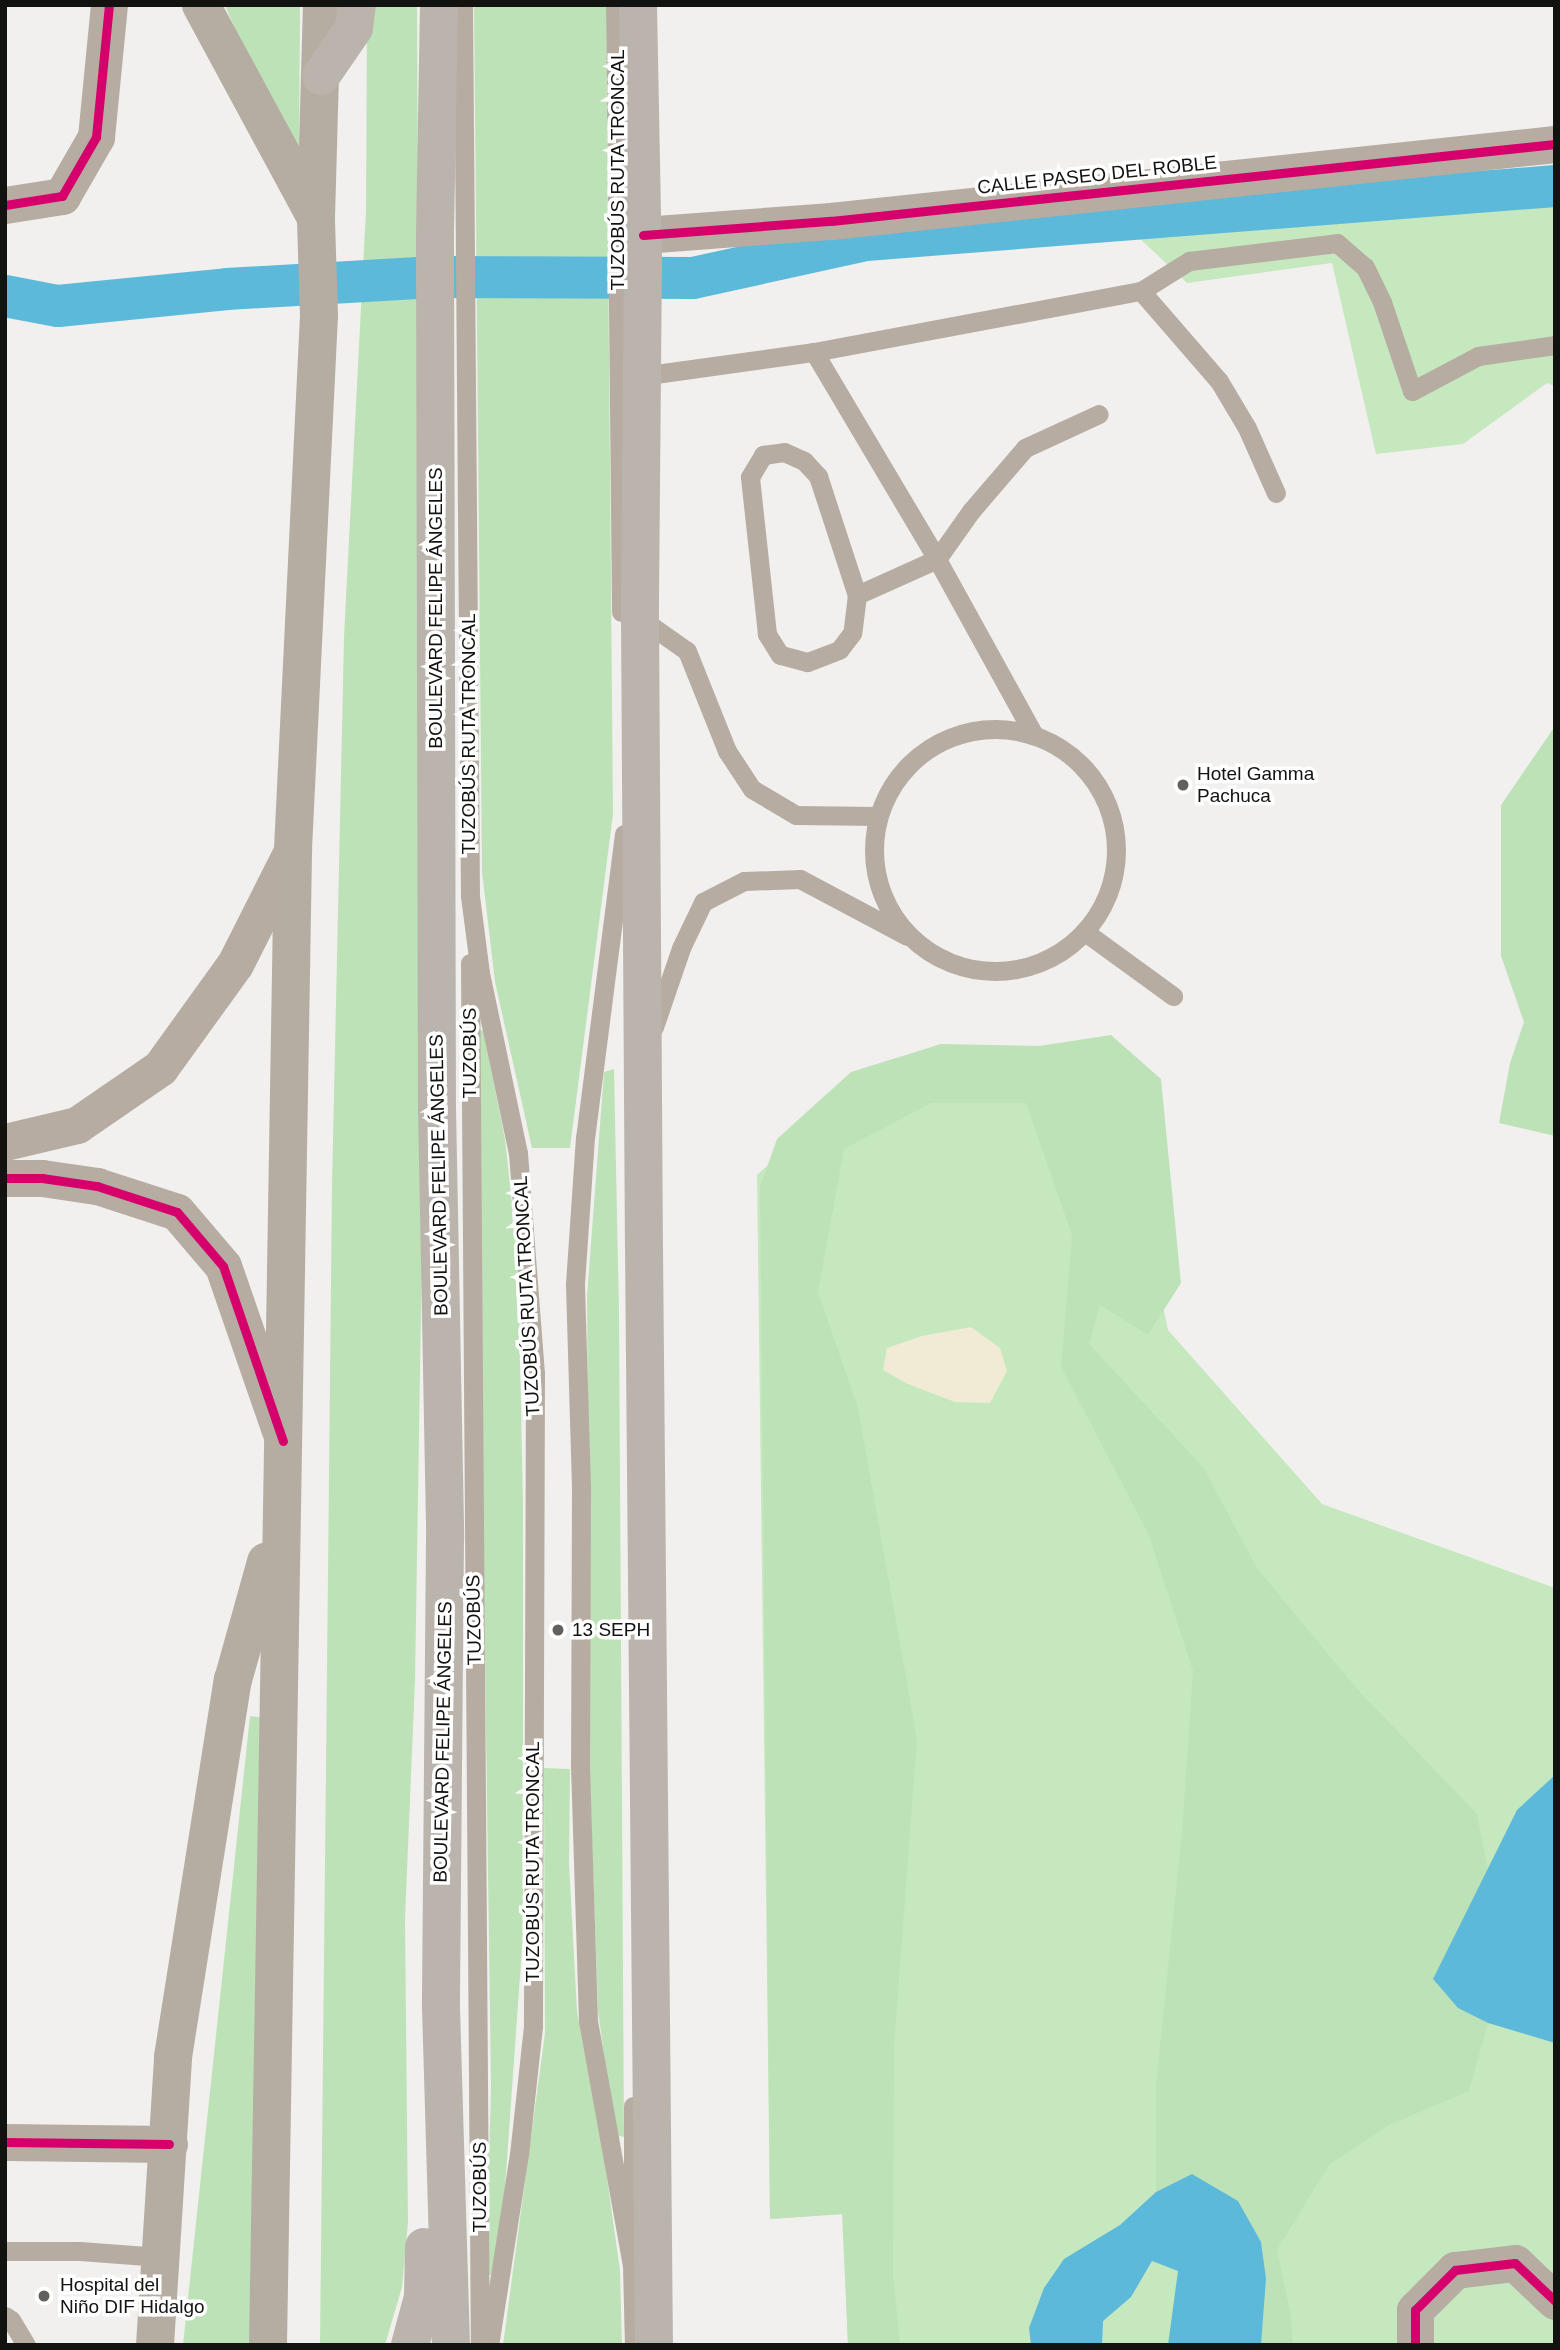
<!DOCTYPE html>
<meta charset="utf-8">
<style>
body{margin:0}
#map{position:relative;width:1560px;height:2350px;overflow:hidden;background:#f1f0ee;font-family:Arial,sans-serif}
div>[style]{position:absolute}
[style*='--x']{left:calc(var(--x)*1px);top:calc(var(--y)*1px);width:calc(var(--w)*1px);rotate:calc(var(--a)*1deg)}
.green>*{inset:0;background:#c6e8bf}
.forest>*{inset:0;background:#bee2b7}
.sand>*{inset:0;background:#f1ebd6}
.water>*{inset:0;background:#5db9da}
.canal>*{height:42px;margin:-21px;padding:0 21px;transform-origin:21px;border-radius:21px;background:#5db9da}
.lane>*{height:19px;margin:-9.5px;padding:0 9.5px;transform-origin:9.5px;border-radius:9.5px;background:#b6aca2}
.lane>.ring{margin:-9.5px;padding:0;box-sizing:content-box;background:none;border:19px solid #b6aca2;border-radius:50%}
.street>*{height:37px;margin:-18.5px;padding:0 18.5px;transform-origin:18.5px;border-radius:18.5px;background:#b6aca2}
.primary>*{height:38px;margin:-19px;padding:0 19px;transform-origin:19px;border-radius:19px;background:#b6ada2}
.highway>*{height:38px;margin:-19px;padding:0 19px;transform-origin:19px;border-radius:19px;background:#bbb4ad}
.cycleway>*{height:9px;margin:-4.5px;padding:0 4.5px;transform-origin:4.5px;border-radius:4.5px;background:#d6006c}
.dots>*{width:19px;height:19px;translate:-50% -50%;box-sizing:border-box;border:4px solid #fff;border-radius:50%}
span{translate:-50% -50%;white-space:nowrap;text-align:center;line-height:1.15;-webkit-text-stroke:7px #fff;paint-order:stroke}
.street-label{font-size:19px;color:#121210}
.poi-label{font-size:19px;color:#121210}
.left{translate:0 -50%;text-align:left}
.frame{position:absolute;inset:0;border:7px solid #121210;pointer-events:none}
</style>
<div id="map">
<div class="green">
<div style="clip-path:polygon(1555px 194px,1555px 386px,1547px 383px,1463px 444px,1376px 454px,1332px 263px,1187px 283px,1135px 234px)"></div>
<div style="clip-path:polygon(858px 1082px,1120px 1103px,1168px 1330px,1322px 1504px,1555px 1588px,1555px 2345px,848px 2345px,843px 2214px,770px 2219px,757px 1175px)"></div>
</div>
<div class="forest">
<div style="clip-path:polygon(225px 5px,300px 5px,299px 163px,290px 163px)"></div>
<div style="clip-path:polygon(367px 5px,417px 5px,423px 1188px,415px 1681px,405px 1919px,408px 2222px,402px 2287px,385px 2345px,320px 2345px,332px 1185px,344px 637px,366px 210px)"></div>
<div style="clip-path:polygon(474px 5px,606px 5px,613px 814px,570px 1148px,532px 1148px,495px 982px,482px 872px)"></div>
<div style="clip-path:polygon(1555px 726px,1555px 1136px,1499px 1123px,1510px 1063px,1524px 1022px,1501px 956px,1501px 805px)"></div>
<div style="clip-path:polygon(483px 1030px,505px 1139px,518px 1260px,523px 1504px,523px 1934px,502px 2230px,491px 2275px,486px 2275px,491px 2087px,480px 1301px,478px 1031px)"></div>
<div style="clip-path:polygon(1111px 1035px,1161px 1079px,1181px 1283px,1148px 1335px,1100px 1305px,1089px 1344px,1203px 1467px,1257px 1568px,1357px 1689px,1477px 1814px,1488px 1871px,1433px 1979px,1458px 2008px,1488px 2023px,1469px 2091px,1389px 2125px,1329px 2165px,1277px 2250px,1291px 2316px,1293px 2345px,1261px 2345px,1266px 2279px,1238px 2201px,1192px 2174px,1156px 2192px,1156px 2085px,1182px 1832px,1193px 1671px,1148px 1533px,1061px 1367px,1072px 1235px,1026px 1103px,931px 1103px,844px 1149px,818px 1292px,858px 1408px,917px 1739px,894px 2046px,893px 2275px,900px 2345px,848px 2345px,842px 2214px,770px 2219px,760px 1187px,777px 1139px,851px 1072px,941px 1044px,1039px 1046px)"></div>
<div style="clip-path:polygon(614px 1069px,619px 1311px,624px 2137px,615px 2135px,598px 2011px,590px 1783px,587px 1296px,604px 1072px)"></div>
<div style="clip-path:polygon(250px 1716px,268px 1718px,254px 2345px,183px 2345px)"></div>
<div style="clip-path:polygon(544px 1768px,570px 1769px,569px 1863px,577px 2011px,603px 2150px,620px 2270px,622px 2345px,503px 2345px,545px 2033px)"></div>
</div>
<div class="sand">
<div style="clip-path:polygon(971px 1327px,1000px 1348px,1007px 1371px,990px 1403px,955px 1402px,908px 1384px,883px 1370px,887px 1348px,922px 1336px)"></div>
</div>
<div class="water">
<div style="clip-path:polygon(1555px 1775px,1555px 2043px,1488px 2023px,1458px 2008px,1433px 1979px,1517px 1810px)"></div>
<div style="clip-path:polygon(1192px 2174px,1238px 2201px,1261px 2242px,1266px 2279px,1261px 2345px,1168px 2345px,1178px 2271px,1152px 2261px,1131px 2297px,1103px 2321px,1102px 2345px,1031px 2345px,1029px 2328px,1044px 2288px,1064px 2259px,1120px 2225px,1156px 2192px)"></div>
</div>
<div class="canal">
<div style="--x:5;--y:296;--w:54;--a:10.7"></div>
<div style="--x:58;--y:306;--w:170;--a:-5.7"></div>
<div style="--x:227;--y:289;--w:208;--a:-3.3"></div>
<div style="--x:435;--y:277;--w:258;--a:0.2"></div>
<div style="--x:693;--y:278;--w:177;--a:-12.4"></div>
<div style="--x:866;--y:240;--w:691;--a:-4.48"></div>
</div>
<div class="lane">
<div style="--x:463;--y:5;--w:891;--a:89.55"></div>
<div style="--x:470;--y:896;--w:78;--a:82.6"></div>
<div style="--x:480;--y:973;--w:184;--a:78.1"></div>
<div style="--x:518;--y:1153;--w:221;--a:85.6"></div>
<div style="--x:535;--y:1373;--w:653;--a:90.18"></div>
<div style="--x:533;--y:2026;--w:129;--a:96.2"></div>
<div style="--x:519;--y:2154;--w:193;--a:98.9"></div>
<div style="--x:615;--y:5;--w:607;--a:89.43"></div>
<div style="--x:1141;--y:291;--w:119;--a:49.1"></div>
<div style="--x:1219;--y:381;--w:55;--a:59.2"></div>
<div style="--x:1247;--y:428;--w:71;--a:66"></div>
<div style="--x:814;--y:352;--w:241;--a:59.3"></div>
<div style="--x:937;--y:559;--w:88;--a:155.8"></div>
<div style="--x:641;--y:376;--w:175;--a:-7.9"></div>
<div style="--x:814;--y:352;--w:333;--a:-10.6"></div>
<div style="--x:1141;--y:291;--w:57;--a:-32"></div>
<div style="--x:1189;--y:261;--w:149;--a:-6.9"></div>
<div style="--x:1337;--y:243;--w:37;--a:41"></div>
<div style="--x:1365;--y:267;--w:39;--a:64"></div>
<div style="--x:1382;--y:302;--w:94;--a:71.4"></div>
<div style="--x:1412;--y:391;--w:75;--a:-27.9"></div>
<div style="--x:1478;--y:356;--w:78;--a:-8.1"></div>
<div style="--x:784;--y:452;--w:22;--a:24"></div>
<div style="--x:804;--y:461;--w:21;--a:47"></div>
<div style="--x:818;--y:476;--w:125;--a:71.9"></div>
<div style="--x:857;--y:595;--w:38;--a:97"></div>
<div style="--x:852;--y:633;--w:21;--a:127"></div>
<div style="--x:839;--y:650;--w:34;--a:159"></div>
<div style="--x:807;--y:662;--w:28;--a:-165"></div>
<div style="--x:780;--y:655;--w:25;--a:-122"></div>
<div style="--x:767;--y:634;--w:158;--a:-96.2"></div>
<div style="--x:750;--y:477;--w:26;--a:-59"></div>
<div style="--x:763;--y:455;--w:21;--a:-8"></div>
<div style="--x:640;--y:618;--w:57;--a:35.1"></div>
<div style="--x:687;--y:651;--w:108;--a:68.2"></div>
<div style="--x:727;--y:751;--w:45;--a:56.7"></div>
<div style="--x:752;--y:789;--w:51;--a:30.6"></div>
<div style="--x:796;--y:815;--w:82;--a:0.7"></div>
<div class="ring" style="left:874px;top:729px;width:223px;height:223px"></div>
<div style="--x:1034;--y:735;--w:201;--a:-118.9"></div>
<div style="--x:937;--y:559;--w:59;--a:-54.7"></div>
<div style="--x:971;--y:511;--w:83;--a:-49.4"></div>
<div style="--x:1025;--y:448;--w:81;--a:-24.7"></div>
<div style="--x:624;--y:834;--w:305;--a:97.3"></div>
<div style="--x:585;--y:1137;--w:148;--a:93.9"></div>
<div style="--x:575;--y:1285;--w:206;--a:88.3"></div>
<div style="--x:581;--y:1491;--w:275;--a:90.2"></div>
<div style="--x:580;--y:1766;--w:255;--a:88.2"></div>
<div style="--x:588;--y:2021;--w:248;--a:79.8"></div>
<div style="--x:632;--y:2265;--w:80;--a:88.6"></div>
<div style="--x:1085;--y:932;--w:109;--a:36"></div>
<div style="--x:470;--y:963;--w:1382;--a:89.59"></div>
<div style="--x:654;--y:1027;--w:83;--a:-71.1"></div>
<div style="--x:681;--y:948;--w:51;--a:-64.4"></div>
<div style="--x:703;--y:902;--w:46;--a:-27.1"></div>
<div style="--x:744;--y:881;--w:56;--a:-2"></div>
<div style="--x:800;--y:879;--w:121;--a:28"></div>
<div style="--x:633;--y:2215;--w:109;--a:-90"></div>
<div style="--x:5;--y:2251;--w:75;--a:0"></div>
<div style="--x:80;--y:2251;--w:80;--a:4.3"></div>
<div style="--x:5;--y:2316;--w:7;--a:34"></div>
<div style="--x:11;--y:2320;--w:29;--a:59"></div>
</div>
<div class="street">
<div style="--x:5;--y:205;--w:58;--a:-9"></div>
<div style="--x:62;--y:196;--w:68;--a:-60"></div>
<div style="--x:96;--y:137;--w:133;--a:-84.4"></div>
<div style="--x:643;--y:235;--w:189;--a:-4.3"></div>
<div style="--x:831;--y:221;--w:728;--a:-6.07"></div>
<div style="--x:5;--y:1142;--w:74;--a:-13.3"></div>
<div style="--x:77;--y:1125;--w:101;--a:-34.5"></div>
<div style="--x:160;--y:1068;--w:128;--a:-54.2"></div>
<div style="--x:235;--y:964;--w:129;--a:-63.2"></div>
<div style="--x:5;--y:1178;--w:37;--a:0"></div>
<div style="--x:42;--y:1178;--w:56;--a:8.3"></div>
<div style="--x:97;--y:1186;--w:84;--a:18"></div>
<div style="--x:177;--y:1212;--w:71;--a:49.6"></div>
<div style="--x:223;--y:1266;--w:175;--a:70.9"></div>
<div style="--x:5;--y:2142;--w:164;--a:0.7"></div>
<div style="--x:1415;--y:2345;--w:35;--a:-90"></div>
<div style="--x:1415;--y:2310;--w:57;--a:-45"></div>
<div style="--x:1455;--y:2270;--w:60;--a:-6.7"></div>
<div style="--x:1515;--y:2263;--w:55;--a:43.5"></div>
</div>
<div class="primary">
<div style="--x:201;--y:5;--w:240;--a:61.6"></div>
<div style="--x:155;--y:2345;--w:289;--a:-86.4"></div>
<div style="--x:173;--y:2057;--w:382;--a:-81"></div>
<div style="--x:233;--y:1680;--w:123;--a:-74.4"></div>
<div style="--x:268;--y:2345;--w:1496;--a:-89.04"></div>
<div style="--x:293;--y:849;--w:534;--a:-87.21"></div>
<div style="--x:319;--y:316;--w:98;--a:-91.8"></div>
<div style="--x:316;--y:218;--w:213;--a:-88.4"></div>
</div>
<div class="highway">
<div style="--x:439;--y:5;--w:235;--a:91"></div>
<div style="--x:435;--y:240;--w:868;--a:89.87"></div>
<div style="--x:437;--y:1108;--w:430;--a:88.9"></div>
<div style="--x:445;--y:1538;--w:470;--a:90.5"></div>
<div style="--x:441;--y:2008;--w:337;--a:88.3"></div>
<div style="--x:638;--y:5;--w:252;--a:88.9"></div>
<div style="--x:643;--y:257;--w:361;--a:90.5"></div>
<div style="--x:640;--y:618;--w:630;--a:89.64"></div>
<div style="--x:644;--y:1248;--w:1097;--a:89.48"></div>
<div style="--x:321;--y:76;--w:58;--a:-55.5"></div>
<div style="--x:354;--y:28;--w:23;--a:-83"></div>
<div style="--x:410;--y:2345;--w:50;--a:-74.8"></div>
<div style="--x:423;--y:2297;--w:50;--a:-88.9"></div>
</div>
<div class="cycleway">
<div style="--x:5;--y:205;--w:58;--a:-9"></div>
<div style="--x:62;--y:196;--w:68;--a:-60"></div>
<div style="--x:96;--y:137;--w:133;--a:-84.4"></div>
<div style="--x:643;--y:235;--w:189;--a:-4.3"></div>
<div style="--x:831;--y:221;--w:728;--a:-6.07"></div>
<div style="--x:5;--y:1178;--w:37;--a:0"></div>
<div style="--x:42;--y:1178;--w:56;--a:8.3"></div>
<div style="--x:97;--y:1186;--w:84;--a:18"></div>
<div style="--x:177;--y:1212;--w:71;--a:49.6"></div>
<div style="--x:223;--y:1266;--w:185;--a:71.1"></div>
<div style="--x:5;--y:2142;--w:164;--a:0.7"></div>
<div style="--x:1415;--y:2345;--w:35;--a:-90"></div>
<div style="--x:1415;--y:2310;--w:57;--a:-45"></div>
<div style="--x:1455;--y:2270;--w:60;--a:-6.7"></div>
<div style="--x:1515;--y:2263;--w:55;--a:43.5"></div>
</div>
<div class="dots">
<div style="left:1183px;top:785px;background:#60605e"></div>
<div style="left:558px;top:1630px;background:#60605e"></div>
<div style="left:44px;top:2296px;background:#60605e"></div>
</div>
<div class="street-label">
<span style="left:618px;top:170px;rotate:-90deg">TUZOBÚS RUTA TRONCAL</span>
<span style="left:1097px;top:175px;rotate:-6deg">CALLE PASEO DEL ROBLE</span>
<span style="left:436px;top:608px;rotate:-90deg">BOULEVARD FELIPE ÁNGELES</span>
<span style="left:469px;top:734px;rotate:-90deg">TUZOBÚS RUTA TRONCAL</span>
<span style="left:470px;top:1053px;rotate:-90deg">TUZOBÚS</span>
<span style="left:439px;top:1175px;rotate:-91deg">BOULEVARD FELIPE ÁNGELES</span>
<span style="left:527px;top:1296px;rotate:-93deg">TUZOBÚS RUTA TRONCAL</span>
<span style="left:474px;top:1620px;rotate:-91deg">TUZOBÚS</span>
<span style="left:443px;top:1742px;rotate:-89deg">BOULEVARD FELIPE ÁNGELES</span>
<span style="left:533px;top:1862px;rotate:-90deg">TUZOBÚS RUTA TRONCAL</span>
<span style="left:480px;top:2187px;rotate:-90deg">TUZOBÚS</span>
</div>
<div class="poi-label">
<span class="left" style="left:1197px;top:785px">Hotel Gamma<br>Pachuca</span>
<span class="left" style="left:572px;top:1630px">13 SEPH</span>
<span class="left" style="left:60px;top:2296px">Hospital del<br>Niño DIF Hidalgo</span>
</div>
<div class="frame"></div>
</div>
